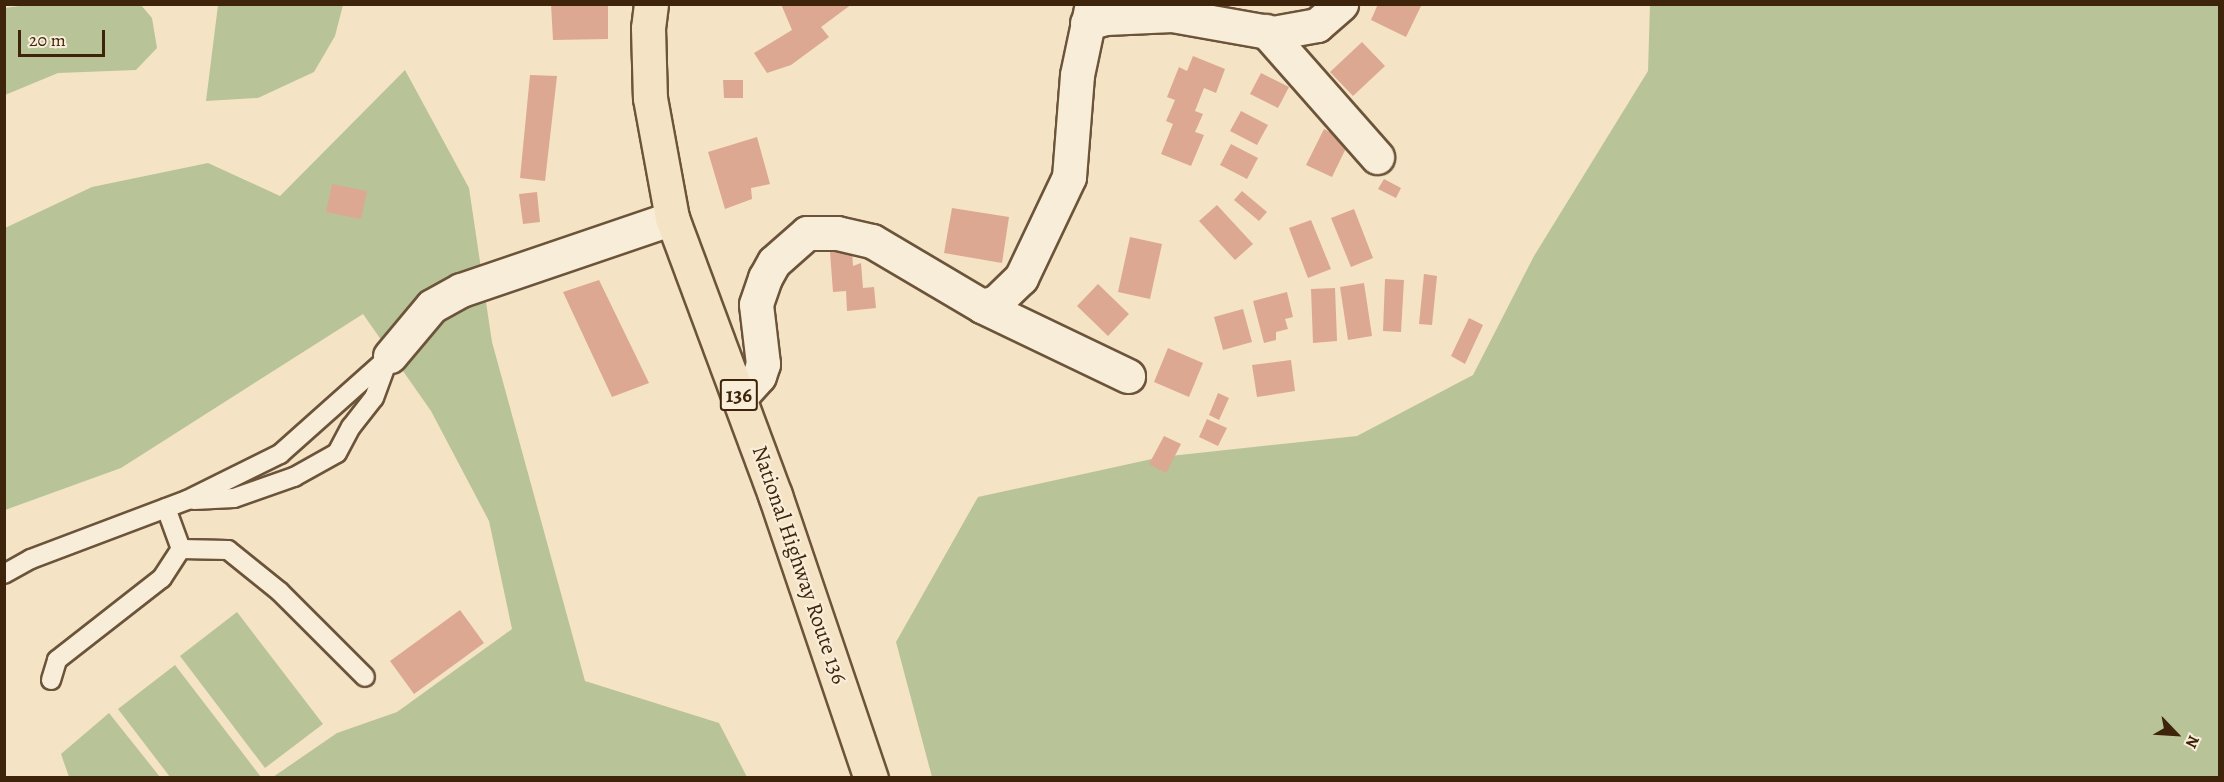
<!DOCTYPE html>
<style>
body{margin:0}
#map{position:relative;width:2224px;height:782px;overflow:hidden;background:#f5e3c5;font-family:Alegreya,serif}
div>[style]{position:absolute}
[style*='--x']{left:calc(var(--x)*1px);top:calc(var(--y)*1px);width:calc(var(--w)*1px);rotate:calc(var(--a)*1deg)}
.green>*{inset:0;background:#b8c497}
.building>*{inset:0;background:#dca892}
.roads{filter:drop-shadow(2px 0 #6c543a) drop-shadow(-2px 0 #6c543a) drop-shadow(0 2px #6c543a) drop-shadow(0 -2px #6c543a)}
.lane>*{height:18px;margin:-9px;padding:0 9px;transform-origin:9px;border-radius:9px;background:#f8edd9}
.street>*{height:33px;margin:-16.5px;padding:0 16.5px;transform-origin:16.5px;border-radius:16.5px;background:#f8edd9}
.highway>*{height:33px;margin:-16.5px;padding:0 16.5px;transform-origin:16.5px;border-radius:16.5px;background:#f5e3c5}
span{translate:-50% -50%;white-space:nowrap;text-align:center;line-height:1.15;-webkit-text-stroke:4.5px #f8edd9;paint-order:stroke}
.shield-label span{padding:2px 4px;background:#f8edd9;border:2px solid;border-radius:4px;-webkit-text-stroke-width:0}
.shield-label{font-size:21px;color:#3e240b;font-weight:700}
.street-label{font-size:22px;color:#3e240b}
.frame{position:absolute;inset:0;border:6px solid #3e240b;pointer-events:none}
.north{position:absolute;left:2146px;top:704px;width:60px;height:60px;-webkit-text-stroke:4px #f8edd9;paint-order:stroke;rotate:115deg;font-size:16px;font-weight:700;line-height:24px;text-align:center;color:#3e240b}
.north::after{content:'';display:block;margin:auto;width:21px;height:27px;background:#3e240b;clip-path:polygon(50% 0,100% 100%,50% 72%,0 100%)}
.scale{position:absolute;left:18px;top:30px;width:87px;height:27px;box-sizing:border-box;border:3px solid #3e240b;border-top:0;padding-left:8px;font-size:18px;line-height:21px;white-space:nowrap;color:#3e240b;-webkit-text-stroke:4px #f8edd9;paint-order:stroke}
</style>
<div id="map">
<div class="green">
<div style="clip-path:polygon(26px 5px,141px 5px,152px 18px,157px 48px,136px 70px,58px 73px,5px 95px,5px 8px)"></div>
<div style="clip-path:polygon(218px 5px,218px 4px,343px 5px,335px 36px,314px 72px,258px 98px,206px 101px)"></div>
<div style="clip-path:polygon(1650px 5px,2219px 5px,2219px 777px,932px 777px,896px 642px,978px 497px,1161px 457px,1357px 436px,1473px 375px,1534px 256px,1648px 71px)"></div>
<div style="clip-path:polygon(405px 70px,469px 188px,492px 342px,585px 681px,719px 723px,747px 777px,273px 777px,337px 733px,397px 712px,512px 629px,489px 521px,431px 411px,363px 314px,121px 468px,5px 510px,5px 228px,92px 187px,208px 163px,280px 196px)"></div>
<div style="clip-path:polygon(237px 612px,323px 724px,265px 768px,180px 656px)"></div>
<div style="clip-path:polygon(175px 665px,261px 777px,170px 777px,118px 709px)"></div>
<div style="clip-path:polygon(109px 713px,160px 777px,69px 777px,61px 754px)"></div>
</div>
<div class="building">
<div style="clip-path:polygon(551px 4px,608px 4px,608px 39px,553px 40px)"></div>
<div style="clip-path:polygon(781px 4px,852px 4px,821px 27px,829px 37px,791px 65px,767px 73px,754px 53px,792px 30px)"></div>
<div style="clip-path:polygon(1378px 4px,1422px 4px,1406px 37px,1371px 20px)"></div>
<div style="clip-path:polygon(1362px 42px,1385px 66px,1353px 96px,1330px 72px)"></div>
<div style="clip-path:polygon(1193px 56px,1225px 69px,1216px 93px,1204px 88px,1195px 111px,1203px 114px,1195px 132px,1204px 135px,1191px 166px,1161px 154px,1173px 124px,1166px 121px,1175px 100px,1167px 97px,1179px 67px,1187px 71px)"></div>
<div style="clip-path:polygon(1261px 73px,1289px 87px,1278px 108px,1250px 94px)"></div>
<div style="clip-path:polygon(530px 75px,557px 76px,545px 181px,520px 178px)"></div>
<div style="clip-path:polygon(723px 80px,743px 80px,743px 98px,724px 98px)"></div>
<div style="clip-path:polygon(1241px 111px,1268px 125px,1257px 145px,1230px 131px)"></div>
<div style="clip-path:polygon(1324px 129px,1349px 142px,1332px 177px,1306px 165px)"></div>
<div style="clip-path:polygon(757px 137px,770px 184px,751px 188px,752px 199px,725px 209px,708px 152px)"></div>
<div style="clip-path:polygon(1231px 144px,1258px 158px,1247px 179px,1220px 165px)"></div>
<div style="clip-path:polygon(1384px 179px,1401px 188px,1396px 198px,1378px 189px)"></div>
<div style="clip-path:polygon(332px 184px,367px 191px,361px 219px,326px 212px)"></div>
<div style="clip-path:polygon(1242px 191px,1267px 212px,1259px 221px,1234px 200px)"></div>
<div style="clip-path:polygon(537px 192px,540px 222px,523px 224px,519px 194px)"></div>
<div style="clip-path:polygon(1217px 205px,1253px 244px,1235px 260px,1199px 221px)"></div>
<div style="clip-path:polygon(952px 208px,1009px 217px,1002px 263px,944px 253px)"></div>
<div style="clip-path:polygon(1354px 209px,1373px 258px,1351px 267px,1331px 218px)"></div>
<div style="clip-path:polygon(1311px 220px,1331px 269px,1308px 278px,1289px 228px)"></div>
<div style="clip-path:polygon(1130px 237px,1162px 244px,1150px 299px,1118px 292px)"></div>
<div style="clip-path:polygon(852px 250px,853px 266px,861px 263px,863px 288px,874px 287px,876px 308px,847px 311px,846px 291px,833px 292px,830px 252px)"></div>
<div style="clip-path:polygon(1424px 274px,1437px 276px,1432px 325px,1419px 324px)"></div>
<div style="clip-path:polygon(1385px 279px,1404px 280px,1401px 332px,1383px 331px)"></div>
<div style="clip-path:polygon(599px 280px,649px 383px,612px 397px,563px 292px)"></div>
<div style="clip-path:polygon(1364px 283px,1372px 336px,1348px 340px,1340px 287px)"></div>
<div style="clip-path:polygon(1098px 284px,1129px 314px,1108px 336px,1077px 306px)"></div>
<div style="clip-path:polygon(1335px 288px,1337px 341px,1313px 343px,1311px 289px)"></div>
<div style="clip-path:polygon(1287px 292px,1293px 317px,1285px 319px,1288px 329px,1276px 332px,1276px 340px,1264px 343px,1253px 301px)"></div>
<div style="clip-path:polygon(1243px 309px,1252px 342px,1223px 350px,1214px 317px)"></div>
<div style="clip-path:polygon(1469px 318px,1483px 325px,1465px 364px,1451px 356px)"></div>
<div style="clip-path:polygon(1168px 348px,1203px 363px,1189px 397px,1154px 382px)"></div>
<div style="clip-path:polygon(1291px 360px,1295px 391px,1257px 397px,1252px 365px)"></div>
<div style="clip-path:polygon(1218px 393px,1229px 398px,1219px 420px,1209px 415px)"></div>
<div style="clip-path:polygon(1207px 419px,1227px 428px,1218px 446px,1199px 437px)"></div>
<div style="clip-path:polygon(1164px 436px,1181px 444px,1166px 473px,1149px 464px)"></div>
<div style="clip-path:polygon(460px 610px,484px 643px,414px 694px,390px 661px)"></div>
</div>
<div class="roads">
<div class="lane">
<div style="--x:194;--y:500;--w:40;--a:-2.9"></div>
<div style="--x:234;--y:498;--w:64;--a:-19.3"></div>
<div style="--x:294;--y:477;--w:49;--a:-29.2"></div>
<div style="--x:337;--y:453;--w:30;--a:-62"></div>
<div style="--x:351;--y:427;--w:37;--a:-52"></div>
<div style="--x:374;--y:398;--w:40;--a:-69.8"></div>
<div style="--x:166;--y:508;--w:44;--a:69.9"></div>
<div style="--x:181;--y:549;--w:47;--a:1.2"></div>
<div style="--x:228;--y:550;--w:67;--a:38.9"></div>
<div style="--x:280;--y:592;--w:120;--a:45"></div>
<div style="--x:4;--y:574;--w:31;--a:-29"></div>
<div style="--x:31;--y:559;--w:167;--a:-20.7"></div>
<div style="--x:187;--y:500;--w:104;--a:-26.3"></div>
<div style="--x:280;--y:454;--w:147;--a:-41.7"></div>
<div style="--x:51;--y:680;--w:21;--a:-73"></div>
<div style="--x:57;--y:660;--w:133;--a:-38"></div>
<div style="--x:162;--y:578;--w:35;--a:-57"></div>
</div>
<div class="street">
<div style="--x:1087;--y:23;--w:20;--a:-15"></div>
<div style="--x:1106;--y:18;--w:66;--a:-2.6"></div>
<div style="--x:1172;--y:15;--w:103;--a:10.1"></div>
<div style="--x:1273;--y:33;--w:45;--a:-10.3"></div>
<div style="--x:1317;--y:25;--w:32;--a:-41"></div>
<div style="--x:1266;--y:31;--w:168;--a:48.6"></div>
<div style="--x:982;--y:306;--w:15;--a:-16"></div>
<div style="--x:996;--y:302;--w:35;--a:-44"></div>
<div style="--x:1021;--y:278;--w:112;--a:-64.6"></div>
<div style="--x:1069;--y:177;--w:102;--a:-85.5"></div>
<div style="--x:1077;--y:75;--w:73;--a:-78.1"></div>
<div style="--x:390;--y:356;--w:65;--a:-50"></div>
<div style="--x:432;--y:306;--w:33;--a:-29"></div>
<div style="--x:461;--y:290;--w:223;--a:-18.8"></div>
<div style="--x:740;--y:397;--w:28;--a:-48"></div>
<div style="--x:759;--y:376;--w:13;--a:-72"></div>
<div style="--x:763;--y:364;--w:60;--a:-96.7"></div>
<div style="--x:756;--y:304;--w:28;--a:-71"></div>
<div style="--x:765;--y:278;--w:18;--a:-61"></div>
<div style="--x:774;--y:262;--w:44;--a:-41.3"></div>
<div style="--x:807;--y:233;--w:30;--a:0"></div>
<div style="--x:837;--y:233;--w:36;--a:13"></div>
<div style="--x:872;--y:241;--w:128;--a:30.6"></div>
<div style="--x:982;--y:306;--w:162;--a:25.6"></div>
</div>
<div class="highway">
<div style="--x:651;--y:4;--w:24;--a:97"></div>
<div style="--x:648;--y:28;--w:70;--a:88.4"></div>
<div style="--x:650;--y:98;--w:122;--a:79.6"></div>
<div style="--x:672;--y:218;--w:296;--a:69.6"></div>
<div style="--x:775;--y:495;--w:299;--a:71.3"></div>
</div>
</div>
<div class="shield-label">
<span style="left:739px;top:395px">136</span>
</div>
<div class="street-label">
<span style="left:799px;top:565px;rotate:71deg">National Highway Route 136</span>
</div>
<div class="frame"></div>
<div class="north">N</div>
<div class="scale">20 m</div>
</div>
